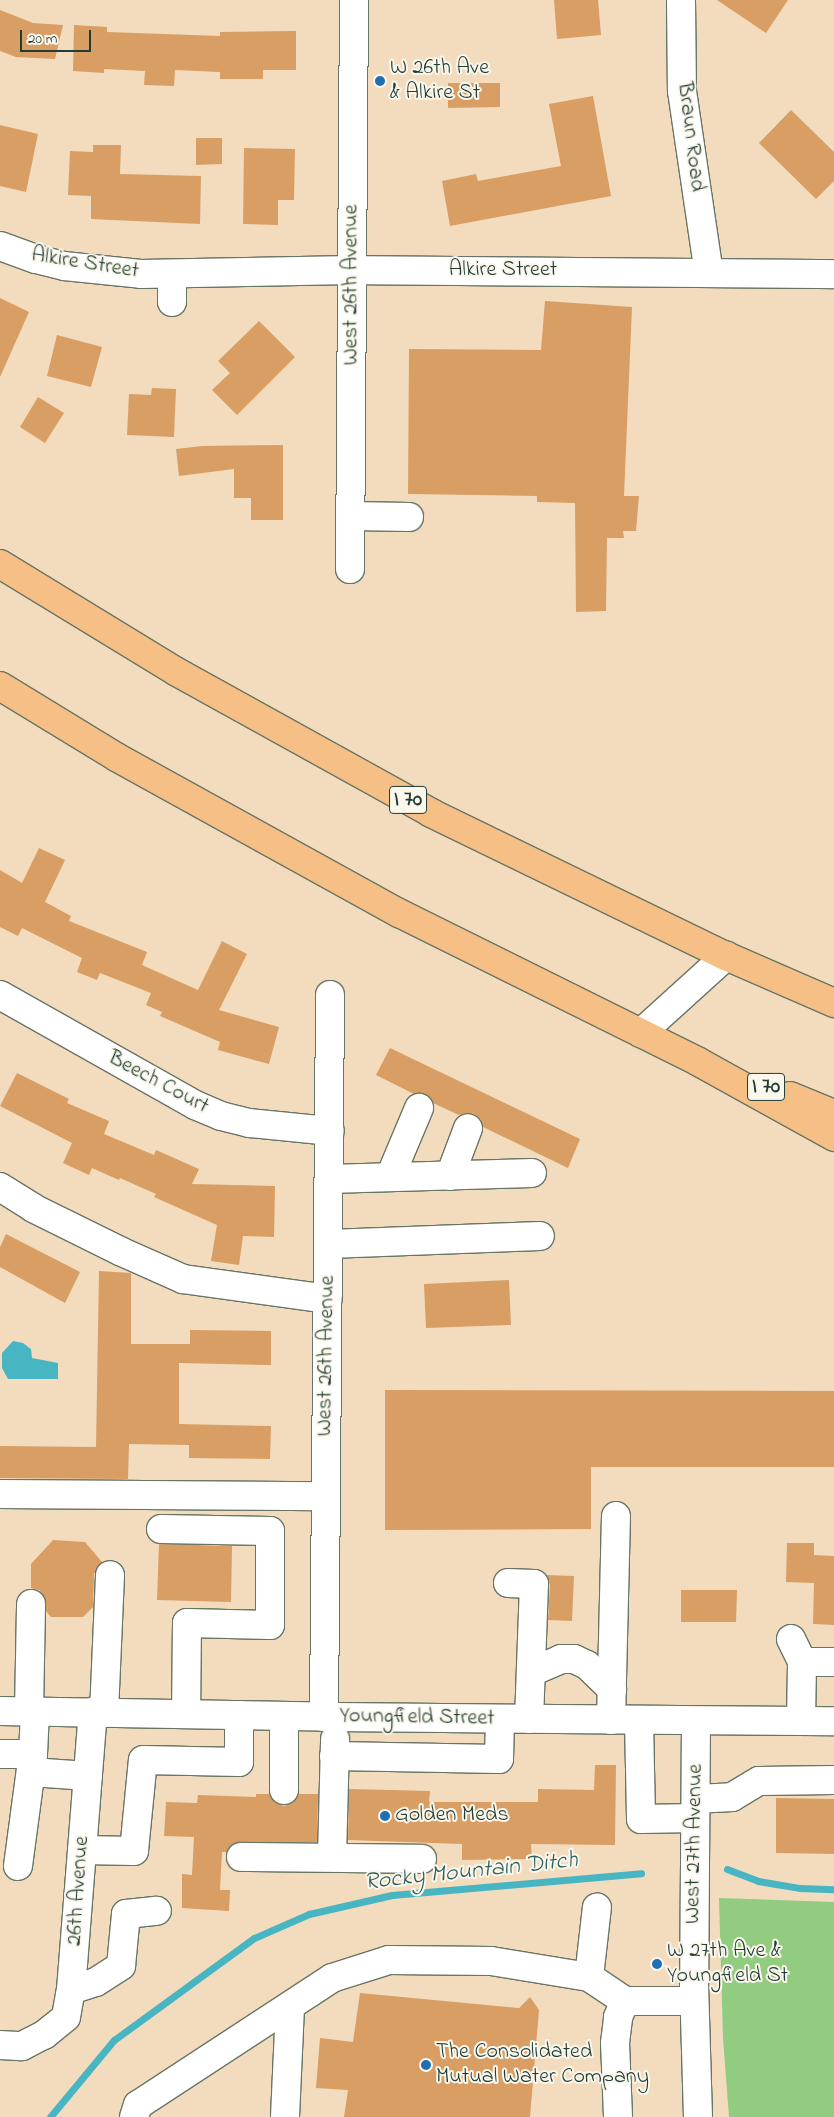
<!DOCTYPE html>
<style>
body{margin:0}
#map{position:relative;width:834px;height:2117px;overflow:hidden;background:#f2dcbd;font-family:"Indie Flower",sans-serif}
div>[style]{position:absolute}
[style*='--x']{left:calc(var(--x)*1px);top:calc(var(--y)*1px);width:calc(var(--w)*1px);rotate:calc(var(--a)*1deg)}
.green>*{inset:0;background:#91cc80}
.water>*{inset:0;background:#48b5c3}
.stream>*{height:7px;margin:-3.5px;padding:0 3.5px;transform-origin:3.5px;border-radius:3.5px;background:#48b5c3}
.building>*{inset:0;background:#d89e64}
.roads{filter:drop-shadow(1px 0 #697564) drop-shadow(-1px 0 #697564) drop-shadow(0 1px #697564) drop-shadow(0 -1px #697564)}
.minor>*{height:28px;margin:-14px;padding:0 14px;transform-origin:14px;border-radius:14px;background:#fff}
.highway>*{height:28px;margin:-14px;padding:0 14px;transform-origin:14px;border-radius:14px;background:#f5bf86}
.dots>*{width:14px;height:14px;translate:-50% -50%;box-sizing:border-box;border:2px solid #fbf7ec;border-radius:50%}
span{translate:-50% -50%;white-space:nowrap;text-align:center;line-height:1.15;-webkit-text-stroke:4px #fbf7ec;paint-order:stroke}
.shield-label span{padding:1px 4px;background:#fbf7ec;border:1px solid;border-radius:4px;-webkit-text-stroke-width:0}
.shield-label{font-size:21px;color:#1f3d34;font-weight:700}
.poi-label{font-size:22px;color:#1f3d34}
.left{translate:0 -50%;text-align:left}
.street-label{font-size:22px;color:#1f3d34}
.water-label{font-size:24px;color:#2b615f;font-style:italic}
.scale{position:absolute;left:20px;top:30px;width:71px;height:22px;box-sizing:border-box;border:2px solid #1f3d34;border-top:0;padding-left:6px;font-size:15px;line-height:18px;white-space:nowrap;color:#1f3d34;-webkit-text-stroke:4px #fbf7ec;paint-order:stroke}
</style>
<div id="map">
<div class="green">
<div style="clip-path:polygon(719px 1898px,834px 1902px,834px 2117px,729px 2117px,723px 2038px)"></div>
</div>
<div class="water">
<div style="clip-path:polygon(13px 1341px,23px 1343px,31px 1349px,32px 1358px,58px 1363px,58px 1379px,8px 1379px,2px 1368px,2px 1353px)"></div>
</div>
<div class="stream">
<div style="--x:727;--y:1869;--w:33;--a:21"></div>
<div style="--x:758;--y:1881;--w:43;--a:9.5"></div>
<div style="--x:800;--y:1888;--w:34;--a:2"></div>
<div style="--x:50;--y:2117;--w:100;--a:-50.3"></div>
<div style="--x:114;--y:2040;--w:173;--a:-36.1"></div>
<div style="--x:254;--y:1938;--w:60;--a:-23.6"></div>
<div style="--x:309;--y:1914;--w:85;--a:-12.9"></div>
<div style="--x:392;--y:1895;--w:250;--a:-5"></div>
</div>
<div class="building">
<div style="clip-path:polygon(554px 0,598px 0,601px 35px,557px 39px)"></div>
<div style="clip-path:polygon(717px 0,788px 0,766px 33px)"></div>
<div style="clip-path:polygon(0 10px,33px 23px,63px 25px,55px 59px,16px 57px,0 51px)"></div>
<div style="clip-path:polygon(74px 25px,107px 27px,107px 32px,220px 36px,220px 32px,296px 31px,296px 70px,263px 70px,263px 79px,220px 79px,220px 72px,175px 70px,174px 86px,144px 85px,145px 71px,104px 69px,104px 73px,73px 71px)"></div>
<div style="clip-path:polygon(448px 83px,500px 83px,500px 107px,448px 108px)"></div>
<div style="clip-path:polygon(593px 96px,611px 196px,450px 226px,442px 181px,476px 174px,478px 181px,561px 166px,549px 104px)"></div>
<div style="clip-path:polygon(791px 110px,834px 152px,834px 181px,816px 199px,759px 143px)"></div>
<div style="clip-path:polygon(0 125px,38px 134px,26px 192px,0 186px)"></div>
<div style="clip-path:polygon(196px 138px,222px 138px,222px 164px,196px 165px)"></div>
<div style="clip-path:polygon(93px 145px,121px 145px,120px 174px,201px 176px,200px 224px,91px 219px,91px 196px,68px 195px,70px 151px,93px 152px)"></div>
<div style="clip-path:polygon(244px 148px,295px 149px,294px 200px,278px 200px,278px 225px,243px 224px)"></div>
<div style="clip-path:polygon(0 298px,29px 312px,0 377px)"></div>
<div style="clip-path:polygon(545px 301px,632px 307px,624px 496px,639px 496px,636px 531px,623px 531px,624px 538px,607px 538px,606px 611px,576px 612px,575px 503px,537px 502px,537px 496px,408px 494px,409px 349px,541px 350px)"></div>
<div style="clip-path:polygon(259px 321px,295px 357px,237px 415px,212px 390px,230px 373px,218px 361px)"></div>
<div style="clip-path:polygon(57px 335px,102px 347px,91px 387px,47px 376px)"></div>
<div style="clip-path:polygon(152px 388px,176px 389px,174px 437px,127px 435px,129px 394px,151px 395px)"></div>
<div style="clip-path:polygon(38px 397px,64px 413px,45px 443px,20px 427px)"></div>
<div style="clip-path:polygon(283px 445px,283px 520px,251px 520px,251px 498px,234px 498px,234px 469px,179px 476px,176px 449px,202px 446px)"></div>
<div style="clip-path:polygon(39px 848px,65px 860px,45px 902px,71px 916px,69px 921px,147px 952px,142px 965px,198px 990px,222px 941px,247px 954px,219px 1010px,279px 1027px,269px 1064px,218px 1050px,220px 1042px,160px 1016px,162px 1012px,146px 1005px,151px 993px,100px 973px,97px 980px,77px 972px,82px 958px,22px 928px,18px 936px,0 927px,0 870px,22px 883px)"></div>
<div style="clip-path:polygon(390px 1048px,580px 1139px,568px 1168px,483px 1127px,480px 1118px,474px 1114px,466px 1113px,459px 1115px,433px 1103px,425px 1094px,414px 1094px,376px 1075px)"></div>
<div style="clip-path:polygon(17px 1073px,69px 1099px,67px 1103px,109px 1121px,104px 1134px,154px 1155px,156px 1150px,199px 1169px,192px 1184px,275px 1186px,274px 1237px,243px 1236px,239px 1265px,211px 1261px,217px 1225px,154px 1197px,156px 1194px,120px 1178px,119px 1180px,92px 1168px,89px 1175px,63px 1163px,72px 1143px,0 1106px)"></div>
<div style="clip-path:polygon(6px 1234px,80px 1272px,65px 1303px,0 1267px,0 1247px)"></div>
<div style="clip-path:polygon(99px 1271px,131px 1273px,131px 1344px,190px 1344px,190px 1330px,271px 1331px,271px 1365px,179px 1363px,179px 1424px,271px 1426px,270px 1459px,189px 1458px,189px 1445px,129px 1444px,128px 1479px,0 1478px,0 1446px,96px 1447px)"></div>
<div style="clip-path:polygon(509px 1280px,511px 1325px,426px 1328px,424px 1284px)"></div>
<div style="clip-path:polygon(385px 1390px,834px 1391px,834px 1467px,591px 1467px,591px 1529px,385px 1530px)"></div>
<div style="clip-path:polygon(53px 1540px,85px 1542px,102px 1562px,94px 1574px,93px 1607px,83px 1617px,51px 1617px,46px 1611px,44px 1596px,39px 1590px,31px 1588px,31px 1564px)"></div>
<div style="clip-path:polygon(787px 1543px,814px 1543px,814px 1555px,834px 1556px,834px 1625px,813px 1624px,814px 1583px,786px 1582px)"></div>
<div style="clip-path:polygon(159px 1544px,232px 1546px,231px 1602px,157px 1600px)"></div>
<div style="clip-path:polygon(546px 1575px,574px 1576px,572px 1621px,548px 1620px,550px 1585px)"></div>
<div style="clip-path:polygon(681px 1590px,737px 1590px,736px 1622px,681px 1622px)"></div>
<div style="clip-path:polygon(595px 1765px,616px 1765px,615px 1845px,531px 1844px,532px 1859px,462px 1860px,462px 1844px,348px 1840px,349px 1789px,430px 1791px,429px 1802px,538px 1802px,538px 1789px,594px 1790px)"></div>
<div style="clip-path:polygon(256px 1794px,269px 1794px,276px 1803px,284px 1806px,292px 1803px,299px 1794px,318px 1794px,317px 1842px,234px 1843px,227px 1852px,222px 1852px,220px 1890px,230px 1890px,229px 1911px,182px 1908px,182px 1874px,192px 1875px,194px 1837px,164px 1836px,166px 1802px,197px 1803px,198px 1795px,256px 1797px)"></div>
<div style="clip-path:polygon(776px 1798px,834px 1799px,834px 1854px,776px 1853px)"></div>
<div style="clip-path:polygon(360px 1993px,519px 2008px,530px 1997px,539px 2010px,530px 2117px,344px 2117px,348px 2090px,316px 2088px,320px 2038px,353px 2042px)"></div>
</div>
<div class="roads">
<div class="minor">
<div style="--x:681;--y:0;--w:91;--a:89.4"></div>
<div style="--x:682;--y:91;--w:184;--a:81.6"></div>
<div style="--x:0;--y:246;--w:38;--a:20"></div>
<div style="--x:36;--y:259;--w:29;--a:14"></div>
<div style="--x:64;--y:266;--w:77;--a:5.9"></div>
<div style="--x:141;--y:274;--w:211;--a:-1.1"></div>
<div style="--x:352;--y:270;--w:482;--a:0.5"></div>
<div style="--x:172;--y:275;--w:27;--a:90"></div>
<div style="--x:351;--y:516;--w:58;--a:1"></div>
<div style="--x:350;--y:569;--w:569;--a:-89.6"></div>
<div style="--x:0;--y:995;--w:224;--a:29.4"></div>
<div style="--x:195;--y:1105;--w:28;--a:23"></div>
<div style="--x:221;--y:1116;--w:30;--a:14"></div>
<div style="--x:250;--y:1123;--w:80;--a:5.7"></div>
<div style="--x:641;--y:1033;--w:115;--a:-42.2"></div>
<div style="--x:450;--y:1176;--w:51;--a:-69.4"></div>
<div style="--x:390;--y:1177;--w:75;--a:-67.2"></div>
<div style="--x:329;--y:1179;--w:203;--a:-1.7"></div>
<div style="--x:0;--y:1187;--w:39;--a:32"></div>
<div style="--x:33;--y:1208;--w:99;--a:26.3"></div>
<div style="--x:122;--y:1252;--w:67;--a:23.9"></div>
<div style="--x:183;--y:1279;--w:146;--a:7.9"></div>
<div style="--x:329;--y:1244;--w:211;--a:-2.2"></div>
<div style="--x:0;--y:1494;--w:326;--a:0.4"></div>
<div style="--x:161;--y:1529;--w:109;--a:1.1"></div>
<div style="--x:270;--y:1531;--w:94;--a:90"></div>
<div style="--x:270;--y:1625;--w:83;--a:-178.6"></div>
<div style="--x:187;--y:1623;--w:91;--a:90.6"></div>
<div style="--x:508;--y:1583;--w:26;--a:2"></div>
<div style="--x:534;--y:1584;--w:135;--a:92.1"></div>
<div style="--x:791;--y:1639;--w:25;--a:64"></div>
<div style="--x:802;--y:1662;--w:32;--a:0"></div>
<div style="--x:531;--y:1672;--w:33;--a:-23"></div>
<div style="--x:561;--y:1659;--w:13;--a:0"></div>
<div style="--x:574;--y:1659;--w:14;--a:25"></div>
<div style="--x:587;--y:1665;--w:35;--a:44"></div>
<div style="--x:0;--y:1711;--w:335;--a:1"></div>
<div style="--x:335;--y:1717;--w:499;--a:0.5"></div>
<div style="--x:29;--y:1711;--w:107;--a:-88.9"></div>
<div style="--x:104;--y:1713;--w:138;--a:-87.5"></div>
<div style="--x:324;--y:1717;--w:722;--a:-89.52"></div>
<div style="--x:611;--y:1720;--w:204;--a:-88.6"></div>
<div style="--x:639;--y:1721;--w:98;--a:88.8"></div>
<div style="--x:641;--y:1819;--w:54;--a:-1.1"></div>
<div style="--x:696;--y:1721;--w:262;--a:90.4"></div>
<div style="--x:694;--y:1983;--w:134;--a:88.3"></div>
<div style="--x:801;--y:1721;--w:59;--a:-89"></div>
<div style="--x:0;--y:1754;--w:33;--a:0"></div>
<div style="--x:33;--y:1754;--w:43;--a:-87.3"></div>
<div style="--x:334;--y:1756;--w:165;--a:1"></div>
<div style="--x:499;--y:1759;--w:40;--a:-88.6"></div>
<div style="--x:31;--y:1772;--w:57;--a:4"></div>
<div style="--x:284;--y:1790;--w:74;--a:-90"></div>
<div style="--x:696;--y:1799;--w:36;--a:-3"></div>
<div style="--x:732;--y:1797;--w:31;--a:-31"></div>
<div style="--x:759;--y:1781;--w:75;--a:-0.8"></div>
<div style="--x:82;--y:1850;--w:52;--a:1.1"></div>
<div style="--x:134;--y:1851;--w:91;--a:-84.4"></div>
<div style="--x:143;--y:1760;--w:96;--a:1.2"></div>
<div style="--x:239;--y:1762;--w:47;--a:-90"></div>
<div style="--x:241;--y:1857;--w:181;--a:0.6"></div>
<div style="--x:332;--y:1857;--w:118;--a:-88.5"></div>
<div style="--x:18;--y:1866;--w:113;--a:-82.4"></div>
<div style="--x:589;--y:1977;--w:70;--a:-83.5"></div>
<div style="--x:71;--y:1990;--w:26;--a:-18"></div>
<div style="--x:96;--y:1982;--w:30;--a:-33"></div>
<div style="--x:121;--y:1966;--w:52;--a:-84.5"></div>
<div style="--x:126;--y:1914;--w:31;--a:-6"></div>
<div style="--x:0;--y:2045;--w:22;--a:3"></div>
<div style="--x:22;--y:2046;--w:25;--a:-27"></div>
<div style="--x:44;--y:2035;--w:28;--a:-39"></div>
<div style="--x:66;--y:2017;--w:27;--a:-80"></div>
<div style="--x:71;--y:1990;--w:279;--a:-85.5"></div>
<div style="--x:134;--y:2117;--w:13;--a:-72"></div>
<div style="--x:138;--y:2105;--w:232;--a:-33.2"></div>
<div style="--x:332;--y:1978;--w:60;--a:-17.5"></div>
<div style="--x:389;--y:1960;--w:102;--a:0.6"></div>
<div style="--x:491;--y:1961;--w:99;--a:9.3"></div>
<div style="--x:589;--y:1977;--w:43;--a:33.7"></div>
<div style="--x:625;--y:2001;--w:69;--a:0"></div>
<div style="--x:285;--y:2117;--w:111;--a:-87.4"></div>
<div style="--x:618;--y:2117;--w:74;--a:-92.3"></div>
<div style="--x:615;--y:2043;--w:26;--a:-83"></div>
<div style="--x:618;--y:2017;--w:17;--a:-66"></div>
</div>
<div class="highway">
<div style="--x:0;--y:564;--w:207;--a:31.4"></div>
<div style="--x:177;--y:672;--w:291;--a:29"></div>
<div style="--x:431;--y:813;--w:328;--a:25.9"></div>
<div style="--x:726;--y:956;--w:118;--a:23.5"></div>
<div style="--x:0;--y:686;--w:138;--a:31.4"></div>
<div style="--x:118;--y:758;--w:321;--a:28.9"></div>
<div style="--x:399;--y:913;--w:333;--a:26.4"></div>
<div style="--x:697;--y:1061;--w:157;--a:29"></div>
<div style="--x:790;--y:1096;--w:48;--a:22.2"></div>
</div>
</div>
<div class="dots">
<div style="left:380px;top:81px;background:#1f6fb2"></div>
<div style="left:385px;top:1816px;background:#1f6fb2"></div>
<div style="left:657px;top:1964px;background:#1f6fb2"></div>
<div style="left:426px;top:2065px;background:#1f6fb2"></div>
</div>
<div class="shield-label">
<span style="left:408px;top:800px">I 70</span>
<span style="left:766px;top:1087px">I 70</span>
</div>
<div class="poi-label">
<span class="left" style="left:390px;top:81px">W 26th Ave<br>&amp; Alkire St</span>
<span class="left" style="left:395px;top:1816px">Golden Meds</span>
<span class="left" style="left:667px;top:1964px">W 27th Ave &amp;<br>Youngfield St</span>
<span class="left" style="left:436px;top:2065px">The Consolidated<br>Mutual Water Company</span>
</div>
<div class="street-label">
<span style="left:690px;top:137px;rotate:83deg">Braun Road</span>
<span style="left:85px;top:264px;rotate:9deg">Alkire Street</span>
<span style="left:503px;top:271px">Alkire Street</span>
<span style="left:352px;top:285px;rotate:-90deg">West 26th Avenue</span>
<span style="left:158px;top:1083px;rotate:28deg">Beech Court</span>
<span style="left:327px;top:1356px;rotate:-89deg">West 26th Avenue</span>
<span style="left:417px;top:1718px;rotate:1deg">Youngfield Street</span>
<span style="left:695px;top:1844px;rotate:-89deg">West 27th Avenue</span>
<span style="left:79px;top:1891px;rotate:-86deg">26th Avenue</span>
</div>
<div class="water-label">
<span style="left:471px;top:1872px;rotate:-6deg">Rocky Mountain Ditch</span>
</div>
<div class="scale">20 m</div>
</div>
